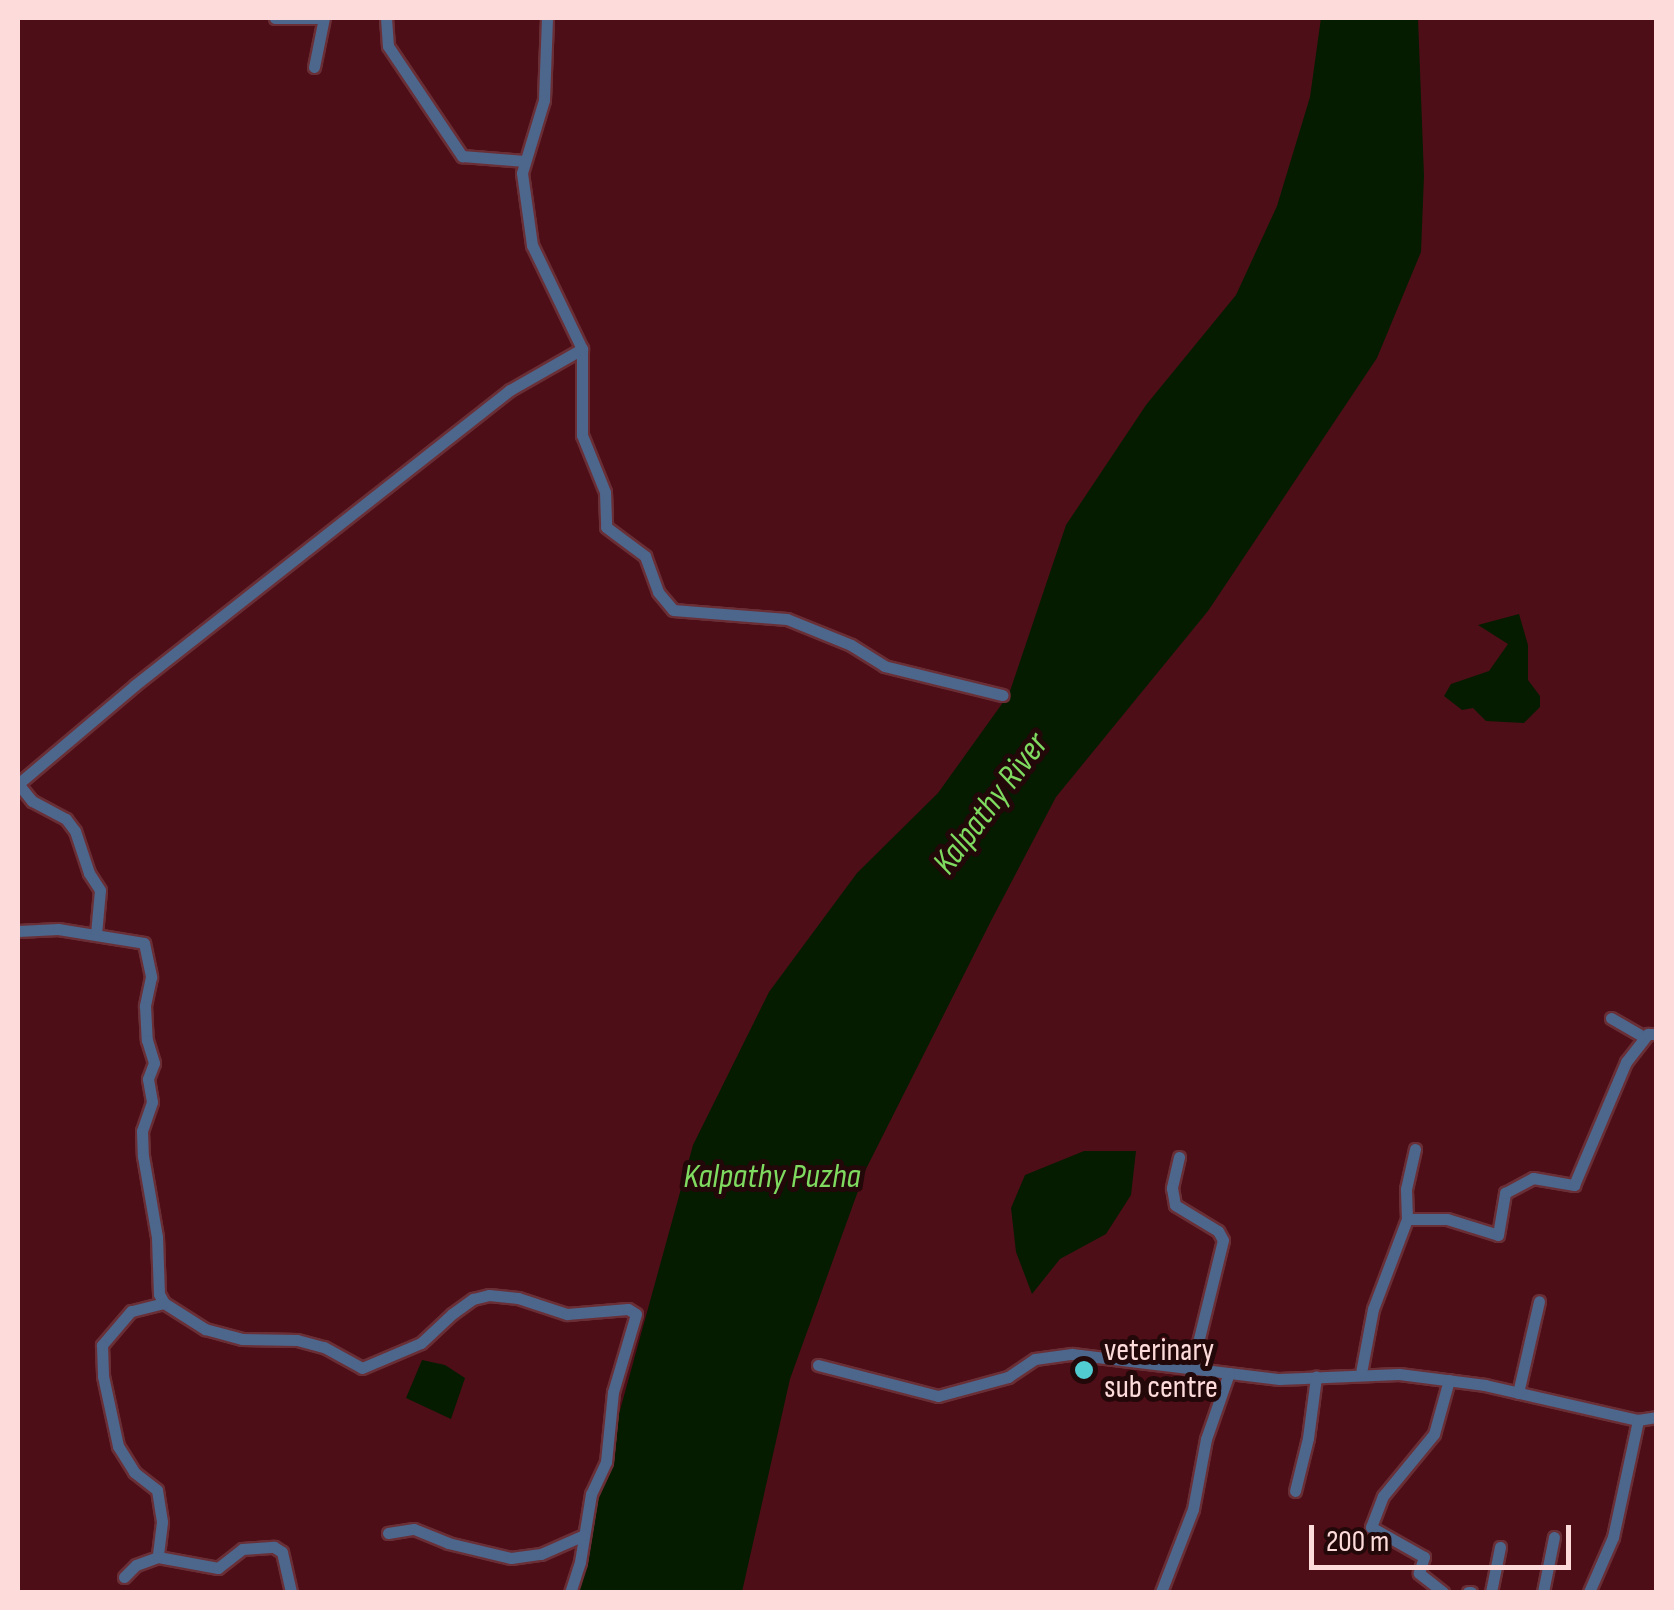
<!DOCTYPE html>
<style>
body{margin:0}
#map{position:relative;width:1674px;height:1610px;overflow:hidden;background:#4e0e17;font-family:"Sofia Sans Condensed",sans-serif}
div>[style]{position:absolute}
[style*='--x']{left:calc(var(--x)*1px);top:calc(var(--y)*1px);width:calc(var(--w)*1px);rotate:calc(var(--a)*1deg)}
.water>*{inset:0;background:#051c00}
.roads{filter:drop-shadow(2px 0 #6a2f36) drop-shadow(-2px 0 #6a2f36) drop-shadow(0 2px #6a2f36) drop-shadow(0 -2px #6a2f36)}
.minor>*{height:11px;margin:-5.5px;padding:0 5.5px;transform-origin:5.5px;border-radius:5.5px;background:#4d668c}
.dots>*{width:28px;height:28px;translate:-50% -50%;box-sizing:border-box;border:5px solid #23080a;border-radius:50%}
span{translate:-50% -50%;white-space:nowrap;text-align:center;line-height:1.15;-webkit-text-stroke:10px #23080a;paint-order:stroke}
.poi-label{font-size:32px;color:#fcdbda}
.left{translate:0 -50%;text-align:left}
.water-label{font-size:35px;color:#7edb60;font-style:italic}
.frame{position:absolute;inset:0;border:20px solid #fcdbda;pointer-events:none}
.scale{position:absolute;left:1309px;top:1525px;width:262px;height:45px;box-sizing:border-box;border:5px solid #fcdbda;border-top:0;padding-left:12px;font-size:30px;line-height:35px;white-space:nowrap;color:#fcdbda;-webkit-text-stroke:8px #23080a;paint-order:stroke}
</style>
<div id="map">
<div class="water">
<div style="clip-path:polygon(1321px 18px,1418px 18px,1424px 176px,1421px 252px,1377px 358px,1208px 611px,1056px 797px,992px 919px,866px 1169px,790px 1379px,742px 1592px,570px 1592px,693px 1145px,769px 992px,857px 873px,938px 793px,1009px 694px,1066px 525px,1146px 405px,1236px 295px,1277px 206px,1310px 97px)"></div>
<div style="clip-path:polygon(1519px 614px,1528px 645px,1528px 680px,1540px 696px,1540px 707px,1524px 723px,1486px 721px,1473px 708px,1462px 710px,1444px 696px,1451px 684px,1489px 671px,1508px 644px,1478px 625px)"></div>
<div style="clip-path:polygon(1084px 1151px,1136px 1151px,1131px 1195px,1106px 1234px,1060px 1259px,1032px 1294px,1016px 1252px,1011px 1208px,1025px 1175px)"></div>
<div style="clip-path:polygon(422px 1360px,445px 1365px,465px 1378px,451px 1419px,406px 1398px)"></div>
</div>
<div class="roads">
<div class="minor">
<div style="--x:275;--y:18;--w:43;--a:0"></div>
<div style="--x:386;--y:18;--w:28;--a:86"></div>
<div style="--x:388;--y:46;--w:133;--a:56.1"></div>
<div style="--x:462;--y:156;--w:63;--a:4.5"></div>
<div style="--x:547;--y:18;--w:82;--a:92.1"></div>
<div style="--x:544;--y:100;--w:76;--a:106.8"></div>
<div style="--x:522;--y:173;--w:73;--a:82.1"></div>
<div style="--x:532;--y:245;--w:115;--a:64.3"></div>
<div style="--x:582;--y:349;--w:86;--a:90"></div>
<div style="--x:582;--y:435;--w:61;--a:68"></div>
<div style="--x:605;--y:492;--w:35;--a:88"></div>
<div style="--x:606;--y:527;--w:49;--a:36.6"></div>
<div style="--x:645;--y:556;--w:38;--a:70"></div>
<div style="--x:658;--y:592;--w:23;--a:50"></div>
<div style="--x:673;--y:610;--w:114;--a:4.5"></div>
<div style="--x:787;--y:619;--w:69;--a:22.1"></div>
<div style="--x:851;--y:645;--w:39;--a:32"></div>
<div style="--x:884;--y:666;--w:122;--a:13.8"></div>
<div style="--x:314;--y:67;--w:50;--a:-78.5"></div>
<div style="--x:18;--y:931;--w:40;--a:-2.9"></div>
<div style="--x:58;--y:929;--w:87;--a:9.2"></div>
<div style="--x:144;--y:943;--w:35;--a:78"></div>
<div style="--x:151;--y:977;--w:30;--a:102"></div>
<div style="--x:145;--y:1006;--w:34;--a:87"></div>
<div style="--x:147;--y:1040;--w:24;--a:73"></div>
<div style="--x:154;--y:1063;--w:17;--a:111"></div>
<div style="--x:148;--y:1079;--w:23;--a:80"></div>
<div style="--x:152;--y:1102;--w:31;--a:109"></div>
<div style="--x:142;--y:1131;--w:25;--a:88"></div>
<div style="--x:143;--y:1156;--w:82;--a:80.2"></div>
<div style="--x:157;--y:1237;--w:57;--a:88"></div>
<div style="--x:159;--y:1294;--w:10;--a:61"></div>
<div style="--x:164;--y:1303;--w:49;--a:32.4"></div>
<div style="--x:205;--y:1329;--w:38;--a:15"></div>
<div style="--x:242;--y:1339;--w:55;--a:1"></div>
<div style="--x:297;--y:1340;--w:28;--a:15"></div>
<div style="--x:324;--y:1347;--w:43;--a:28.9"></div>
<div style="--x:362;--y:1368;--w:64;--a:-23"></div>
<div style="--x:421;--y:1343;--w:42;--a:-43.1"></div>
<div style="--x:452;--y:1314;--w:26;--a:-36"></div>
<div style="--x:473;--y:1299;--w:16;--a:-14"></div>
<div style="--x:489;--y:1295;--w:29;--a:6"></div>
<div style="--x:518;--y:1298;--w:52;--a:18.1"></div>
<div style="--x:567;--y:1314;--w:61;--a:-4.7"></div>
<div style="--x:628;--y:1309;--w:9;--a:32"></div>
<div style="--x:636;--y:1314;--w:81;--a:106.4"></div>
<div style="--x:613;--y:1392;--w:70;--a:95.7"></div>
<div style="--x:606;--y:1462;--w:35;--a:115"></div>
<div style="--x:591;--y:1494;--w:69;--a:99.2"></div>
<div style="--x:580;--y:1562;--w:32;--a:108"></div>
<div style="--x:96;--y:934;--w:44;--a:-84.8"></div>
<div style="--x:100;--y:890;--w:20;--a:-123"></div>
<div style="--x:89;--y:873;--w:44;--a:-108.4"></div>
<div style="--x:75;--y:831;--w:15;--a:-127"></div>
<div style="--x:66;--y:819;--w:38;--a:-152"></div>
<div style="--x:32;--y:801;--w:22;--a:-129"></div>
<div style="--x:18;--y:784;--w:153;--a:-40.2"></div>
<div style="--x:135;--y:685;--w:477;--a:-38.2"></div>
<div style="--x:510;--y:390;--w:83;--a:-29.7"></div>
<div style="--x:1611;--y:1018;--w:38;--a:30"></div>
<div style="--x:1644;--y:1037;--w:5;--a:-37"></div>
<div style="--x:1179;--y:1157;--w:32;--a:103"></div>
<div style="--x:1172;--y:1188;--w:17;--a:80"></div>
<div style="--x:1175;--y:1205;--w:50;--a:31.2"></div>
<div style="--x:1218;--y:1231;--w:10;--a:61"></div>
<div style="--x:1223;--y:1240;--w:131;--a:103.7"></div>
<div style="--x:1407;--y:1219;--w:30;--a:-92"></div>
<div style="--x:1406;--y:1189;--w:41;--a:-77.3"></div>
<div style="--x:164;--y:1303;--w:34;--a:166"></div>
<div style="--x:131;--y:1311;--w:45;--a:130.5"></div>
<div style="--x:102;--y:1345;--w:31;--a:88"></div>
<div style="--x:103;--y:1376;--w:72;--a:77.9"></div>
<div style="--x:118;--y:1446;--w:31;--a:58"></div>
<div style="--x:134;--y:1472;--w:29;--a:38"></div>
<div style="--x:157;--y:1490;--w:32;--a:81"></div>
<div style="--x:162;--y:1522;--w:35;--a:97"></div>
<div style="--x:158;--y:1557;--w:61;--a:10.4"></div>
<div style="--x:218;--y:1568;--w:31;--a:-38"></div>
<div style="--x:242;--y:1549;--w:32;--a:-4"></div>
<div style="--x:274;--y:1547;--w:9;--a:32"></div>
<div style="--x:282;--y:1552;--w:41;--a:77.3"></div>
<div style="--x:818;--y:1365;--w:124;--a:14.5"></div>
<div style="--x:938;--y:1396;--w:73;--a:-15.2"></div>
<div style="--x:1008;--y:1377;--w:32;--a:-34"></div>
<div style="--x:1035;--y:1359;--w:37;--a:-8"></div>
<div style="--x:1072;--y:1354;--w:209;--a:6.9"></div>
<div style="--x:1279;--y:1379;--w:120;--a:-2.4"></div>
<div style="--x:1399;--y:1374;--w:87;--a:7.3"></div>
<div style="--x:1485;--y:1385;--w:157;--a:12.9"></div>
<div style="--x:1361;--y:1373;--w:65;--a:-79.4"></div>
<div style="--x:1373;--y:1309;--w:96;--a:-69.3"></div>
<div style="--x:1407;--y:1219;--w:40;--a:0"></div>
<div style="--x:1447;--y:1219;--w:53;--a:17.4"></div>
<div style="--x:1498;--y:1235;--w:43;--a:-80.5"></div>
<div style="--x:1505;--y:1193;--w:32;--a:-28"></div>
<div style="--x:1533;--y:1178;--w:42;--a:9.7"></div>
<div style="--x:1574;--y:1185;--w:134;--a:-67.1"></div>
<div style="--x:1626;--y:1062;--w:36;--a:-52"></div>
<div style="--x:1648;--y:1034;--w:8;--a:0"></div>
<div style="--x:1518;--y:1393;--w:94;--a:-77.1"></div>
<div style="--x:1295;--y:1491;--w:55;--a:-76.2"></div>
<div style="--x:1308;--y:1438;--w:62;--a:-82.5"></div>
<div style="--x:388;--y:1533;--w:26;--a:-9"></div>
<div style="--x:414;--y:1529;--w:37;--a:22"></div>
<div style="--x:448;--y:1543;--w:65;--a:13.4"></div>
<div style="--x:511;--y:1558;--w:30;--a:-8"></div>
<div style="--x:541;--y:1554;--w:47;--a:-23.8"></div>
<div style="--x:124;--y:1577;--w:17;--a:-45"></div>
<div style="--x:136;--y:1565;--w:23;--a:-20"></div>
<div style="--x:1161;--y:1592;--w:89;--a:-68.9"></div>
<div style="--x:1193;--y:1509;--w:71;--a:-79.5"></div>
<div style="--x:1206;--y:1439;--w:70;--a:-70.8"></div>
<div style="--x:1443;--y:1592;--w:31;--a:-142"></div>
<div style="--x:1419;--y:1573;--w:17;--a:-73"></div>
<div style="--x:1424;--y:1557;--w:61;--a:-150.5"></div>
<div style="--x:1371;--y:1527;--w:33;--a:-69"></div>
<div style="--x:1383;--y:1496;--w:80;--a:-50.6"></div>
<div style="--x:1434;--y:1434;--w:56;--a:-74.5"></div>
<div style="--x:1468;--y:1592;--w:3;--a:0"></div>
<div style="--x:1491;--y:1592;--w:46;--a:-78.7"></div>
<div style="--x:1543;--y:1592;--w:56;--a:-78.7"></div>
<div style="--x:1589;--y:1592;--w:60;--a:-66.4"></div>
<div style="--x:1613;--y:1537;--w:120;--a:-77.9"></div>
<div style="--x:1638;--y:1420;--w:18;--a:-9"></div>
</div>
</div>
<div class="dots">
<div style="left:1084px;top:1370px;background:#51ccd1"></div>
</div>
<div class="poi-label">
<span class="left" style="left:1104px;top:1370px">veterinary<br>sub centre</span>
</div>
<div class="water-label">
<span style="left:991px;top:804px;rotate:-53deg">Kalpathy River</span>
<span style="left:772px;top:1177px">Kalpathy Puzha</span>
</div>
<div class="frame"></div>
<div class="scale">200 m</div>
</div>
